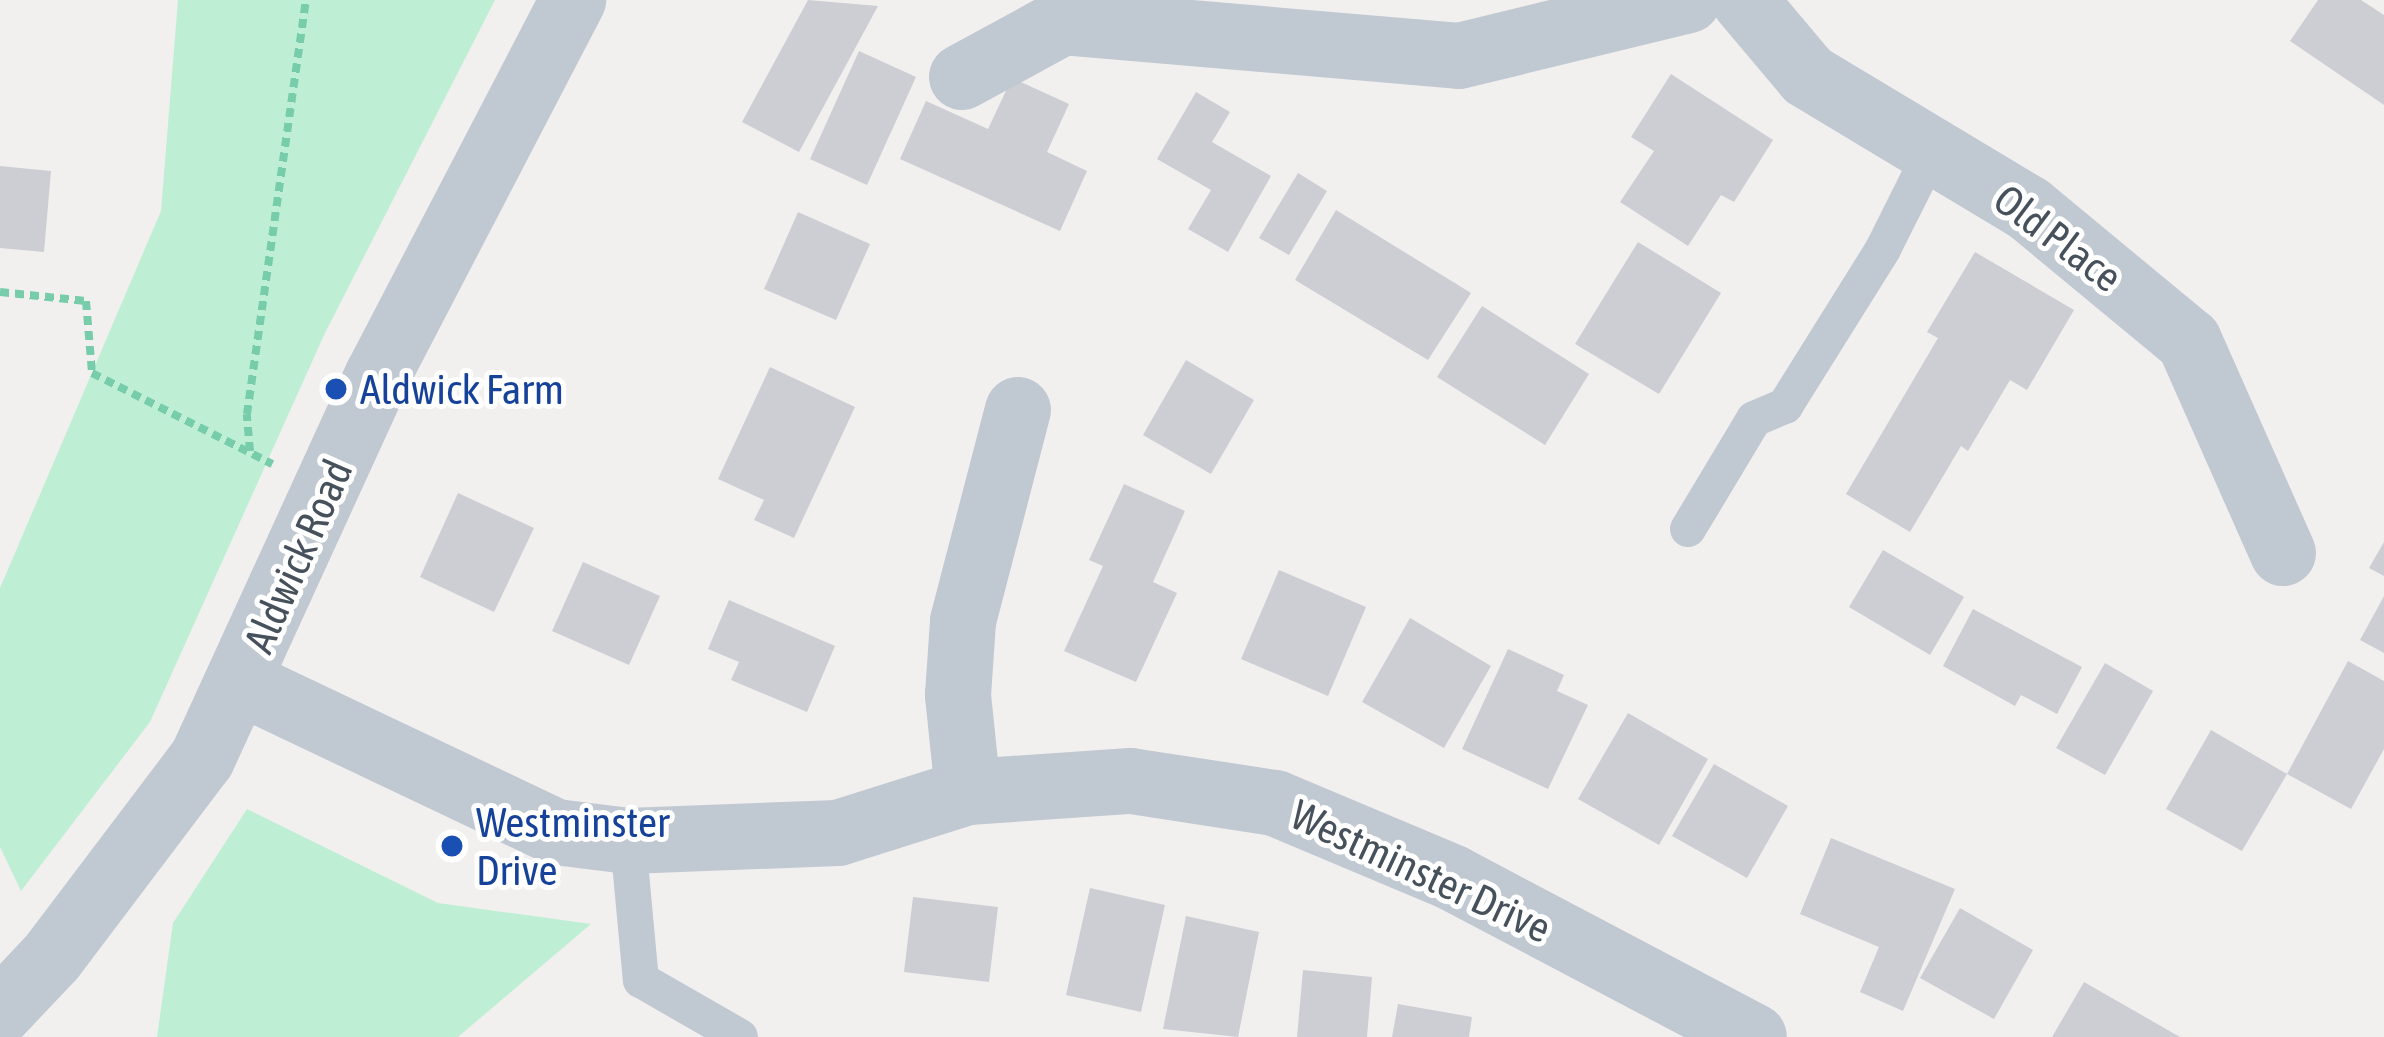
<!DOCTYPE html>
<style>
body{margin:0}
#map{position:relative;width:2384px;height:1037px;overflow:hidden;background:#f2efef;font-family:"Asap Condensed",sans-serif}
div>[style]{position:absolute}
[style*='--x']{left:calc(var(--x)*1px);top:calc(var(--y)*1px);width:calc(var(--w)*1px);rotate:calc(var(--a)*1deg)}
.green>*{inset:0;background:#beefd5}
.building>*{inset:0;background:#ccced4}
.path>*{height:8px;margin-top:-4px;transform-origin:0;background:repeating-linear-gradient(90deg,#77cca9 0 9px,transparent 0 15px)}
.service>*{height:36px;margin:-18px;padding:0 18px;transform-origin:18px;border-radius:18px;background:#c0c8d1}
.minor>*{height:66px;margin:-33px;padding:0 33px;transform-origin:33px;border-radius:33px;background:#c0c8d1}
.tertiary>*{height:66px;margin:-33px;padding:0 33px;transform-origin:33px;border-radius:33px;background:#c0c8d1}
.dots>*{width:33px;height:33px;translate:-50% -50%;box-sizing:border-box;border:6px solid #fff;border-radius:50%}
span{translate:-50% -50%;white-space:nowrap;text-align:center;line-height:1.15;-webkit-text-stroke:10px #fff;paint-order:stroke}
.street-label{font-size:42px;color:#47515c}
.transit-label{font-size:42px;color:#164399}
.left{translate:0 -50%;text-align:left}
</style>
<div id="map">
<div class="green">
<div style="clip-path:polygon(178px 0,495px 0,325px 333px,150px 722px,21px 891px,0 847px,0 588px,161px 211px)"></div>
<div style="clip-path:polygon(247px 809px,438px 903px,591px 924px,458px 1037px,157px 1037px,173px 923px)"></div>
</div>
<div class="building">
<div style="clip-path:polygon(808px 0,878px 6px,799px 152px,742px 122px)"></div>
<div style="clip-path:polygon(2318px 0,2361px 0,2384px 15px,2384px 105px,2290px 41px)"></div>
<div style="clip-path:polygon(859px 51px,916px 77px,867px 185px,810px 159px)"></div>
<div style="clip-path:polygon(1671px 74px,1773px 140px,1734px 202px,1721px 195px,1688px 246px,1620px 202px,1654px 151px,1631px 137px)"></div>
<div style="clip-path:polygon(1012px 78px,1069px 104px,1047px 152px,1087px 171px,1060px 231px,900px 159px,926px 101px,988px 129px)"></div>
<div style="clip-path:polygon(1196px 92px,1230px 112px,1212px 142px,1271px 176px,1228px 252px,1188px 229px,1211px 190px,1157px 159px)"></div>
<div style="clip-path:polygon(0 166px,51px 171px,44px 252px,0 248px)"></div>
<div style="clip-path:polygon(1298px 173px,1327px 191px,1289px 255px,1259px 238px)"></div>
<div style="clip-path:polygon(1336px 210px,1471px 293px,1428px 360px,1295px 280px)"></div>
<div style="clip-path:polygon(798px 212px,870px 244px,836px 320px,764px 289px)"></div>
<div style="clip-path:polygon(1638px 242px,1721px 293px,1659px 394px,1575px 344px)"></div>
<div style="clip-path:polygon(1975px 252px,2074px 310px,2027px 390px,2010px 380px,1968px 451px,1961px 446px,1910px 532px,1846px 494px,1938px 338px,1927px 332px)"></div>
<div style="clip-path:polygon(1482px 306px,1589px 374px,1545px 445px,1437px 377px)"></div>
<div style="clip-path:polygon(1186px 360px,1254px 400px,1211px 474px,1143px 435px)"></div>
<div style="clip-path:polygon(770px 367px,855px 407px,794px 538px,754px 520px,764px 500px,718px 479px)"></div>
<div style="clip-path:polygon(1124px 484px,1185px 511px,1153px 582px,1177px 593px,1136px 682px,1064px 651px,1103px 566px,1089px 560px)"></div>
<div style="clip-path:polygon(458px 493px,534px 528px,494px 612px,420px 577px)"></div>
<div style="clip-path:polygon(2384px 542px,2384px 576px,2369px 568px)"></div>
<div style="clip-path:polygon(1883px 550px,1964px 597px,1930px 655px,1849px 607px)"></div>
<div style="clip-path:polygon(583px 562px,660px 596px,629px 665px,552px 631px)"></div>
<div style="clip-path:polygon(1279px 570px,1366px 607px,1328px 696px,1241px 659px)"></div>
<div style="clip-path:polygon(2384px 596px,2384px 653px,2360px 640px)"></div>
<div style="clip-path:polygon(729px 600px,835px 646px,807px 712px,731px 680px,739px 662px,708px 649px)"></div>
<div style="clip-path:polygon(1973px 609px,2082px 667px,2057px 714px,2021px 695px,2015px 706px,1943px 666px)"></div>
<div style="clip-path:polygon(1410px 618px,1491px 666px,1444px 748px,1362px 702px)"></div>
<div style="clip-path:polygon(1508px 649px,1564px 675px,1557px 691px,1588px 705px,1548px 789px,1462px 749px)"></div>
<div style="clip-path:polygon(2348px 661px,2384px 681px,2384px 749px,2351px 809px,2287px 774px)"></div>
<div style="clip-path:polygon(2105px 663px,2153px 691px,2105px 775px,2056px 748px)"></div>
<div style="clip-path:polygon(1628px 713px,1708px 759px,1659px 845px,1578px 799px)"></div>
<div style="clip-path:polygon(2211px 730px,2287px 774px,2242px 851px,2166px 809px)"></div>
<div style="clip-path:polygon(1714px 764px,1788px 806px,1747px 878px,1672px 836px)"></div>
<div style="clip-path:polygon(1831px 838px,1955px 889px,1903px 1011px,1860px 992px,1879px 947px,1800px 914px)"></div>
<div style="clip-path:polygon(1090px 888px,1165px 905px,1141px 1012px,1066px 995px)"></div>
<div style="clip-path:polygon(913px 897px,998px 907px,989px 982px,904px 972px)"></div>
<div style="clip-path:polygon(1960px 908px,2033px 950px,1994px 1019px,1920px 978px)"></div>
<div style="clip-path:polygon(1186px 916px,1259px 932px,1238px 1037px,1163px 1029px)"></div>
<div style="clip-path:polygon(1303px 970px,1372px 977px,1367px 1037px,1297px 1037px)"></div>
<div style="clip-path:polygon(2084px 982px,2180px 1037px,2052px 1037px)"></div>
<div style="clip-path:polygon(1398px 1004px,1472px 1017px,1469px 1037px,1392px 1037px)"></div>
</div>
<div class="path">
<div style="--x:0;--y:292;--w:86;--a:6"></div>
<div style="--x:86;--y:301;--w:72;--a:85.2"></div>
<div style="--x:92;--y:373;--w:202;--a:26.8"></div>
<div style="--x:250;--y:451;--w:37;--a:-95"></div>
<div style="--x:247;--y:414;--w:418;--a:-81.9"></div>
</div>
<div class="service">
<div style="--x:1688;--y:529;--w:128;--a:-59"></div>
<div style="--x:1754;--y:419;--w:34;--a:-23"></div>
<div style="--x:1785;--y:406;--w:185;--a:-58"></div>
<div style="--x:1883;--y:249;--w:110;--a:-63.4"></div>
<div style="--x:628;--y:841;--w:140;--a:84.7"></div>
<div style="--x:641;--y:980;--w:114;--a:29.9"></div>
</div>
<div class="minor">
<div style="--x:1744;--y:0;--w:99;--a:49.9"></div>
<div style="--x:1808;--y:76;--w:257;--a:31"></div>
<div style="--x:2028;--y:208;--w:209;--a:39.6"></div>
<div style="--x:2189;--y:341;--w:232;--a:66.1"></div>
<div style="--x:962;--y:77;--w:115;--a:-28.6"></div>
<div style="--x:1063;--y:22;--w:397;--a:4.9"></div>
<div style="--x:1459;--y:56;--w:236;--a:-13.7"></div>
<div style="--x:242;--y:683;--w:348;--a:25.4"></div>
<div style="--x:556;--y:832;--w:73;--a:7.1"></div>
<div style="--x:628;--y:841;--w:210;--a:-2.2"></div>
<div style="--x:838;--y:833;--w:136;--a:-17.5"></div>
<div style="--x:968;--y:792;--w:163;--a:-3.9"></div>
<div style="--x:1131;--y:781;--w:146;--a:8.7"></div>
<div style="--x:1275;--y:803;--w:193;--a:22.8"></div>
<div style="--x:1453;--y:878;--w:340;--a:27.8"></div>
<div style="--x:968;--y:792;--w:98;--a:-95.9"></div>
<div style="--x:958;--y:695;--w:74;--a:-86.1"></div>
<div style="--x:963;--y:621;--w:218;--a:-75.4"></div>
</div>
<div class="tertiary">
<div style="--x:0;--y:1012;--w:76;--a:-46.6"></div>
<div style="--x:52;--y:957;--w:248;--a:-52.9"></div>
<div style="--x:202;--y:759;--w:422;--a:-65.4"></div>
<div style="--x:378;--y:375;--w:423;--a:-62.5"></div>
</div>
<div class="dots">
<div style="left:336px;top:389px;background:#1a4fb4"></div>
<div style="left:452px;top:846px;background:#1a4fb4"></div>
</div>
<div class="street-label">
<span style="left:2058px;top:238px;rotate:37deg">Old Place</span>
<span style="left:298px;top:556px;rotate:-66deg">Aldwick Road</span>
<span style="left:1421px;top:871px;rotate:25deg">Westminster Drive</span>
</div>
<div class="transit-label">
<span class="left" style="left:360px;top:389px">Aldwick Farm</span>
<span class="left" style="left:476px;top:846px">Westminster<br>Drive</span>
</div>
</div>
